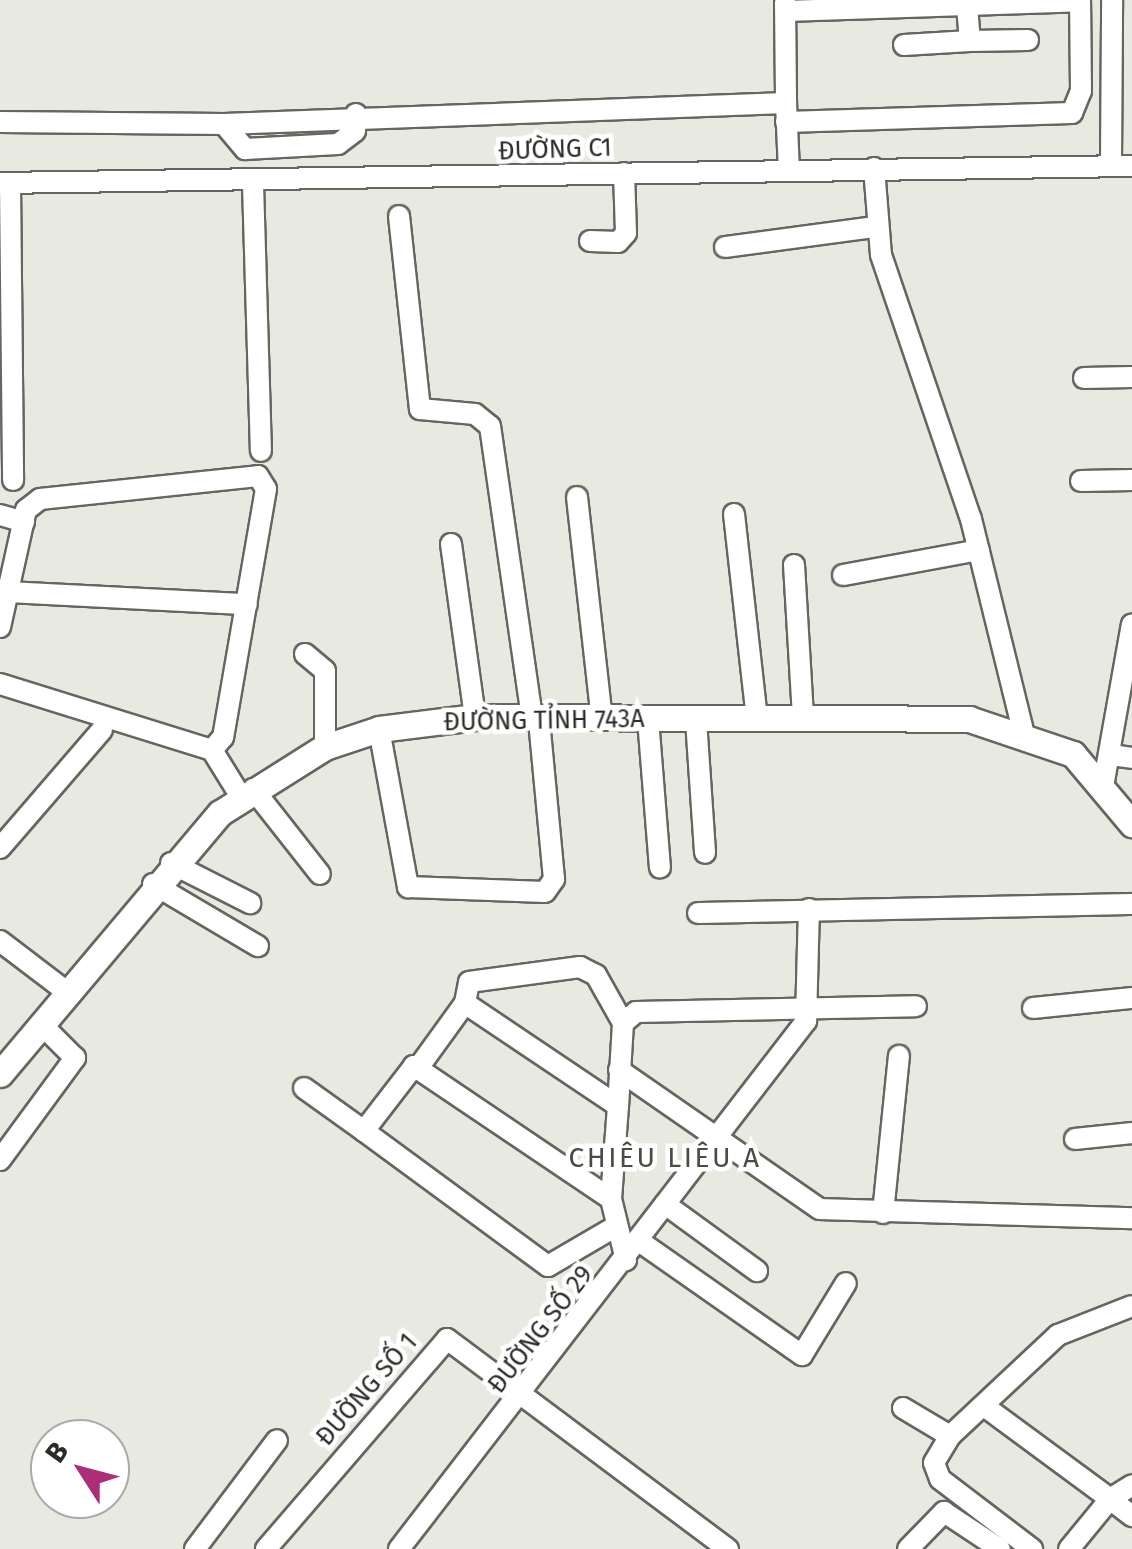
<!DOCTYPE html>
<meta charset="utf-8">
<style>
body{margin:0}
#map{position:relative;width:1132px;height:1549px;overflow:hidden;background:#e8eae1;font-family:"Fira Sans",sans-serif}
div>[style]{position:absolute}
[style*='--x']{left:calc(var(--x)*1px);top:calc(var(--y)*1px);width:calc(var(--w)*1px);rotate:calc(var(--a)*1deg)}
.roads{filter:drop-shadow(2px 0 #65665f) drop-shadow(-2px 0 #65665f) drop-shadow(0 2px #65665f) drop-shadow(0 -2px #65665f)}
.minor>*{height:20px;margin:-10px;padding:0 10px;transform-origin:10px;border-radius:10px;background:#fff}
.major>*{height:25px;margin:-12.5px;padding:0 12.5px;transform-origin:12.5px;border-radius:12.5px;background:#fff}
span{translate:-50% -50%;white-space:nowrap;text-align:center;line-height:1.15;-webkit-text-stroke:9px #fff;paint-order:stroke}
.street-label{font-size:25px;color:#2b2b28}
.neighbourhood-label{font-size:28px;color:#4a4b44;letter-spacing:2.5px}
.north{position:absolute;left:30px;top:1419px;width:100px;height:100px;box-sizing:border-box;background:#fff;border:2px solid #aaaaa9;border-radius:50%;rotate:306deg;font-size:28px;font-weight:700;line-height:40px;text-align:center;color:#2b2b28}
.north::after{content:'';display:block;margin:auto;width:35px;height:45px;background:#ae2d78;clip-path:polygon(50% 0,100% 100%,50% 72%,0 100%)}
</style>
<div id="map">
<div class="roads">
<div class="minor">
<div style="--x:785;--y:2;--w:101;--a:89.4"></div>
<div style="--x:786;--y:11;--w:294;--a:-1.9"></div>
<div style="--x:970;--y:41;--w:58;--a:-1"></div>
<div style="--x:904;--y:45;--w:66;--a:-3.5"></div>
<div style="--x:970;--y:41;--w:34;--a:-95"></div>
<div style="--x:0;--y:122;--w:224;--a:0.5"></div>
<div style="--x:224;--y:124;--w:562;--a:-2.14"></div>
<div style="--x:786;--y:103;--w:68;--a:87.5"></div>
<div style="--x:786;--y:122;--w:286;--a:-1.8"></div>
<div style="--x:1072;--y:113;--w:24;--a:-68"></div>
<div style="--x:1081;--y:91;--w:91;--a:-90.6"></div>
<div style="--x:224;--y:124;--w:33;--a:50"></div>
<div style="--x:245;--y:149;--w:93;--a:-3.1"></div>
<div style="--x:338;--y:144;--w:21;--a:-37"></div>
<div style="--x:355;--y:131;--w:17;--a:-87"></div>
<div style="--x:1111;--y:162;--w:162;--a:-89.6"></div>
<div style="--x:874;--y:168;--w:87;--a:85.4"></div>
<div style="--x:881;--y:255;--w:279;--a:71.2"></div>
<div style="--x:971;--y:519;--w:217;--a:76.2"></div>
<div style="--x:0;--y:183;--w:1132;--a:-0.86"></div>
<div style="--x:10;--y:183;--w:297;--a:89.4"></div>
<div style="--x:253;--y:184;--w:267;--a:88.3"></div>
<div style="--x:399;--y:216;--w:194;--a:83.8"></div>
<div style="--x:420;--y:409;--w:55;--a:5.2"></div>
<div style="--x:475;--y:414;--w:19;--a:39"></div>
<div style="--x:490;--y:426;--w:296;--a:81.8"></div>
<div style="--x:590;--y:241;--w:28;--a:2"></div>
<div style="--x:618;--y:242;--w:12;--a:-48"></div>
<div style="--x:626;--y:233;--w:60;--a:-91.9"></div>
<div style="--x:725;--y:247;--w:151;--a:-7.6"></div>
<div style="--x:1084;--y:378;--w:48;--a:-1.2"></div>
<div style="--x:1081;--y:481;--w:51;--a:-1.1"></div>
<div style="--x:577;--y:497;--w:223;--a:83.6"></div>
<div style="--x:734;--y:514;--w:205;--a:83.6"></div>
<div style="--x:0;--y:515;--w:25;--a:16"></div>
<div style="--x:451;--y:544;--w:175;--a:82.1"></div>
<div style="--x:794;--y:565;--w:153;--a:86.6"></div>
<div style="--x:843;--y:575;--w:138;--a:-10.4"></div>
<div style="--x:7;--y:592;--w:240;--a:2.9"></div>
<div style="--x:0;--y:627;--w:120;--a:-77.5"></div>
<div style="--x:26;--y:510;--w:18;--a:-38"></div>
<div style="--x:40;--y:499;--w:219;--a:-6"></div>
<div style="--x:258;--y:476;--w:15;--a:58"></div>
<div style="--x:266;--y:489;--w:252;--a:99.8"></div>
<div style="--x:223;--y:737;--w:17;--a:130"></div>
<div style="--x:305;--y:654;--w:26;--a:40"></div>
<div style="--x:325;--y:671;--w:76;--a:90"></div>
<div style="--x:0;--y:684;--w:222;--a:17.3"></div>
<div style="--x:212;--y:750;--w:55;--a:58.3"></div>
<div style="--x:648;--y:719;--w:149;--a:85.4"></div>
<div style="--x:696;--y:720;--w:133;--a:86.1"></div>
<div style="--x:379;--y:729;--w:161;--a:79.6"></div>
<div style="--x:408;--y:887;--w:137;--a:2.1"></div>
<div style="--x:545;--y:892;--w:16;--a:-55"></div>
<div style="--x:554;--y:879;--w:161;--a:-95.4"></div>
<div style="--x:1111;--y:755;--w:21;--a:8"></div>
<div style="--x:1104;--y:781;--w:159;--a:-79.9"></div>
<div style="--x:253;--y:789;--w:108;--a:51.8"></div>
<div style="--x:0;--y:848;--w:156;--a:-49.2"></div>
<div style="--x:171;--y:863;--w:89;--a:26.9"></div>
<div style="--x:153;--y:884;--w:122;--a:30.6"></div>
<div style="--x:698;--y:913;--w:434;--a:-1.2"></div>
<div style="--x:0;--y:941;--w:84;--a:37.3"></div>
<div style="--x:1033;--y:1008;--w:100;--a:-5.8"></div>
<div style="--x:623;--y:1023;--w:17;--a:-40"></div>
<div style="--x:636;--y:1012;--w:280;--a:-1.2"></div>
<div style="--x:418;--y:1068;--w:80;--a:-54.1"></div>
<div style="--x:619;--y:1070;--w:244;--a:34.7"></div>
<div style="--x:820;--y:1209;--w:312;--a:1.7"></div>
<div style="--x:304;--y:1088;--w:74;--a:35.6"></div>
<div style="--x:618;--y:1106;--w:184;--a:-146.1"></div>
<div style="--x:465;--y:1003;--w:21;--a:-79"></div>
<div style="--x:469;--y:982;--w:112;--a:-7.7"></div>
<div style="--x:580;--y:967;--w:18;--a:27"></div>
<div style="--x:596;--y:975;--w:55;--a:60.6"></div>
<div style="--x:623;--y:1023;--w:83;--a:93.4"></div>
<div style="--x:618;--y:1106;--w:93;--a:94.3"></div>
<div style="--x:611;--y:1199;--w:63;--a:76.2"></div>
<div style="--x:1075;--y:1139;--w:57;--a:-6"></div>
<div style="--x:0;--y:1160;--w:127;--a:-53.7"></div>
<div style="--x:75;--y:1058;--w:49;--a:-135"></div>
<div style="--x:611;--y:1199;--w:238;--a:-146"></div>
<div style="--x:414;--y:1066;--w:82;--a:127.6"></div>
<div style="--x:364;--y:1131;--w:228;--a:36.3"></div>
<div style="--x:548;--y:1266;--w:75;--a:-30.3"></div>
<div style="--x:665;--y:1204;--w:114;--a:36.1"></div>
<div style="--x:883;--y:1213;--w:158;--a:-84.2"></div>
<div style="--x:639;--y:1241;--w:199;--a:35"></div>
<div style="--x:802;--y:1355;--w:84;--a:-58.6"></div>
<div style="--x:984;--y:1406;--w:157;--a:36.4"></div>
<div style="--x:1110;--y:1499;--w:26;--a:-32"></div>
<div style="--x:903;--y:1408;--w:55;--a:30.8"></div>
<div style="--x:950;--y:1436;--w:148;--a:-43.1"></div>
<div style="--x:1058;--y:1335;--w:79;--a:-21.4"></div>
<div style="--x:950;--y:1436;--w:31;--a:121"></div>
<div style="--x:934;--y:1463;--w:17;--a:69"></div>
<div style="--x:940;--y:1479;--w:116;--a:37.3"></div>
<div style="--x:195;--y:1549;--w:136;--a:-53"></div>
<div style="--x:266;--y:1549;--w:277;--a:-49.2"></div>
<div style="--x:447;--y:1339;--w:351;--a:36.8"></div>
<div style="--x:399;--y:1549;--w:667;--a:-52.37"></div>
<div style="--x:806;--y:1021;--w:112;--a:-88.5"></div>
<div style="--x:908;--y:1549;--w:52;--a:-45.8"></div>
<div style="--x:944;--y:1512;--w:67;--a:33.5"></div>
<div style="--x:1069;--y:1549;--w:65;--a:-50.6"></div>
<div style="--x:1110;--y:1499;--w:28;--a:38"></div>
</div>
<div class="major">
<div style="--x:0;--y:1074;--w:341;--a:-49.9"></div>
<div style="--x:220;--y:813;--w:124;--a:-32.2"></div>
<div style="--x:325;--y:747;--w:57;--a:-18.4"></div>
<div style="--x:379;--y:729;--w:97;--a:-7.1"></div>
<div style="--x:475;--y:717;--w:494;--a:0.2"></div>
<div style="--x:969;--y:719;--w:110;--a:18.6"></div>
<div style="--x:1073;--y:754;--w:92;--a:49.9"></div>
</div>
</div>
<div class="street-label">
<span style="left:555px;top:150px;rotate:-2deg">ĐƯỜNG C1</span>
<span style="left:544px;top:721px;rotate:-1deg">ĐƯỜNG TỈNH 743A</span>
<span style="left:541px;top:1330px;rotate:-52deg">ĐƯỜNG SỐ 29</span>
<span style="left:367px;top:1390px;rotate:-49deg">ĐƯỜNG SỐ 1</span>
</div>
<div class="neighbourhood-label">
<span style="left:665px;top:1158px">CHIÊU LIÊU A</span>
</div>
<div class="north">B</div>
</div>
